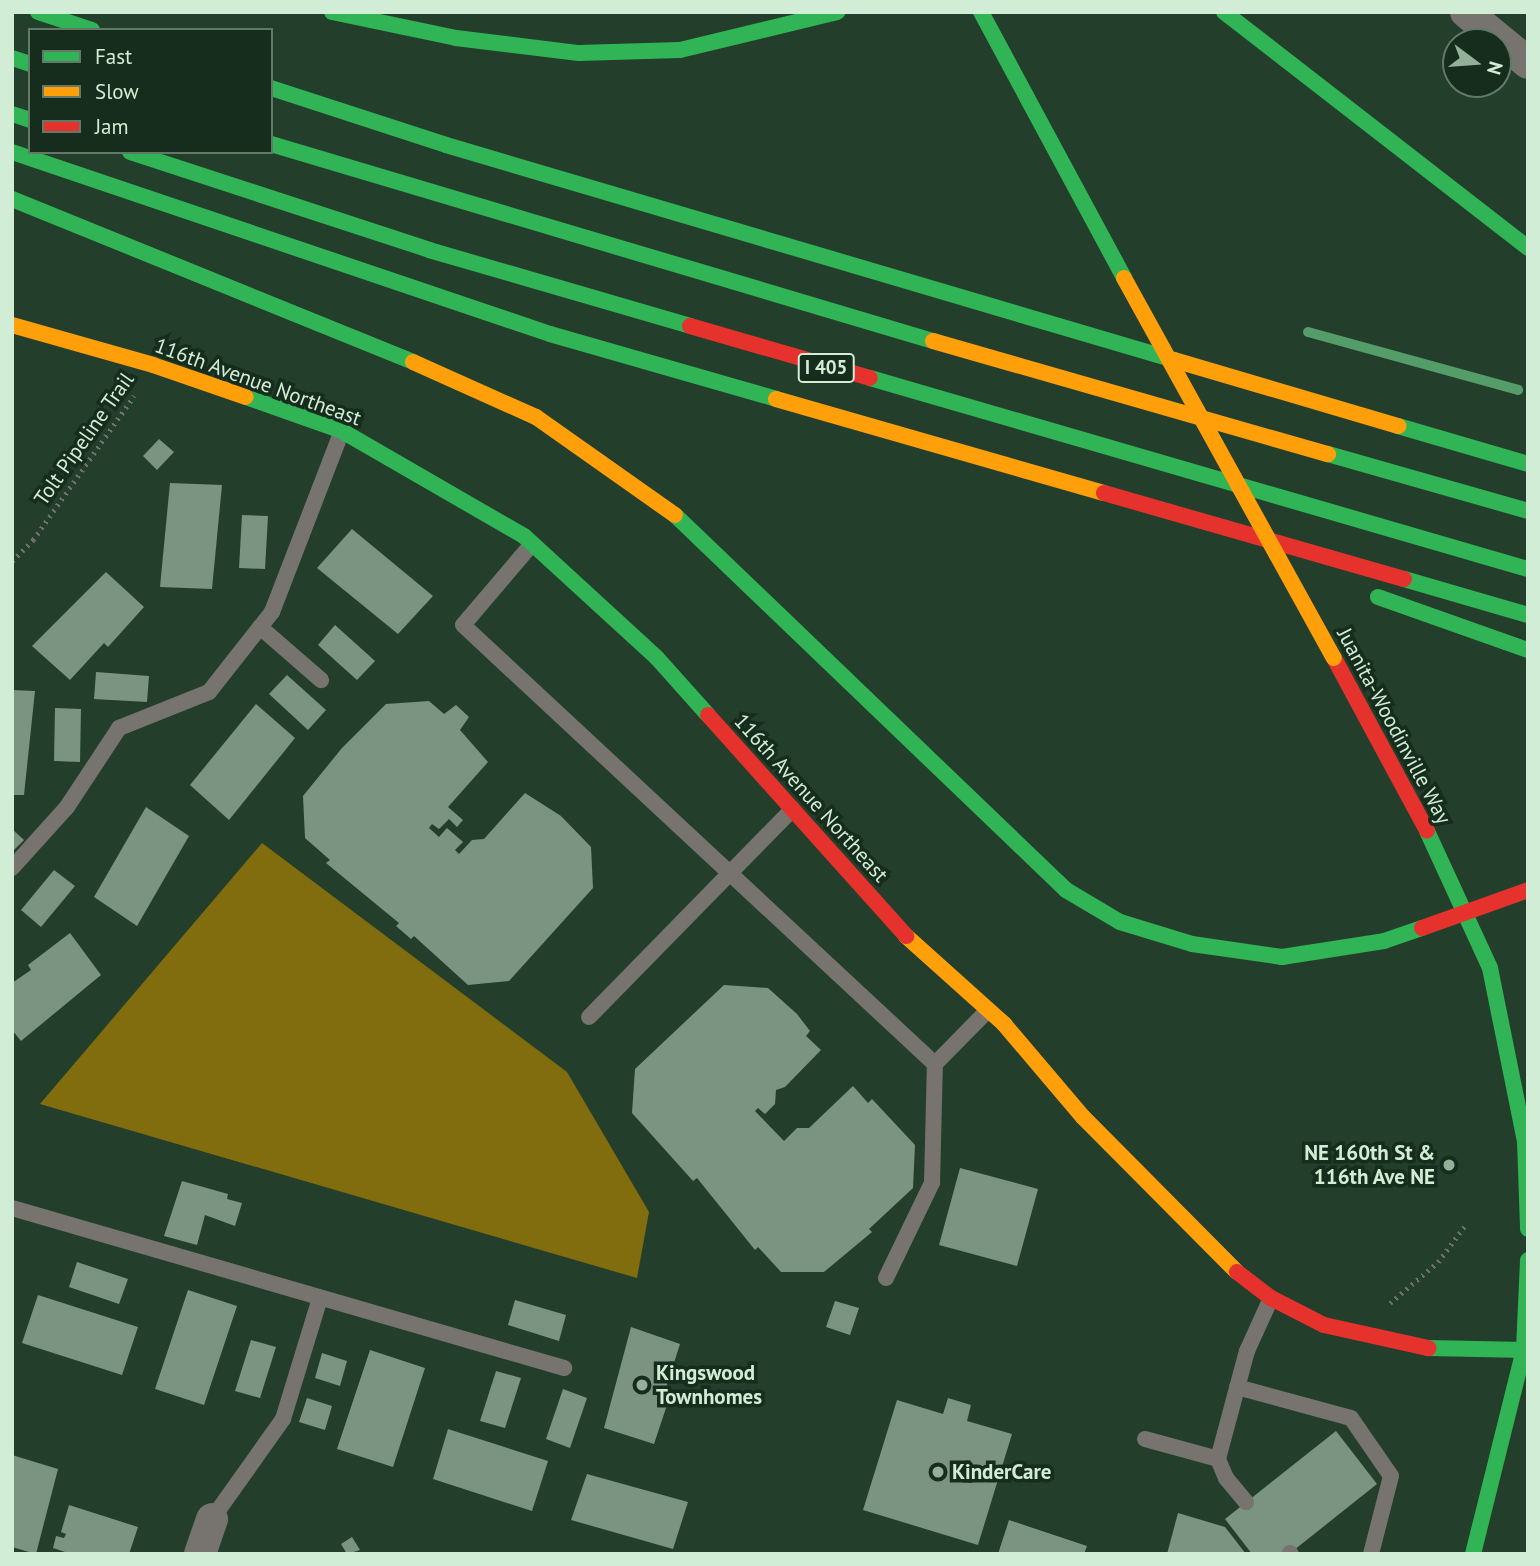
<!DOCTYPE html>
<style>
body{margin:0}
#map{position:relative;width:1540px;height:1566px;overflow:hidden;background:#233f2c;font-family:"PT Sans",sans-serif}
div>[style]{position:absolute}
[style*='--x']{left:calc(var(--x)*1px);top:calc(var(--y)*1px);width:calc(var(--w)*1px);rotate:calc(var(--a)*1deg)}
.forest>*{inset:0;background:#816c0e}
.stream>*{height:10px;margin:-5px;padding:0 5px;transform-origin:5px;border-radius:5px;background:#559d68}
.building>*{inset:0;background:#7b9381}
.path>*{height:4.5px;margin-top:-2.25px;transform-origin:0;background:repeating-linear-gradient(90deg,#6e726b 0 2px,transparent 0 7px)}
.lane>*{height:16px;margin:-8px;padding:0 8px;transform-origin:8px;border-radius:8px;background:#77736e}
.street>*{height:32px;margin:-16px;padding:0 16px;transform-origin:16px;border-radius:16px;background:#77736e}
.fast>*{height:16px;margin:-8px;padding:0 8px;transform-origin:8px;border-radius:8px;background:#30b455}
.slow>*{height:16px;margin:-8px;padding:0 8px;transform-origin:8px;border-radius:8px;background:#ff9f0a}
.jam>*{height:16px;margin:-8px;padding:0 8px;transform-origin:8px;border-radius:8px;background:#e5322d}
.slow-bridge>*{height:16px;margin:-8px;padding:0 8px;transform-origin:8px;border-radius:8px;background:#ff9f0a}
.dots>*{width:19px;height:19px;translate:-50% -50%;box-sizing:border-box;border:4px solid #162c1c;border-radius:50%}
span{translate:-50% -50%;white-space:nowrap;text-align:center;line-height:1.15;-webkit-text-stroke:7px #162c1c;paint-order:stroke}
.shield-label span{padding:2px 5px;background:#162c1c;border:2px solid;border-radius:5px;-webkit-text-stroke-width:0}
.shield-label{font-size:19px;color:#d1edd6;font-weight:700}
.street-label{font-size:21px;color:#d1edd6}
.poi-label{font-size:21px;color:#d1edd6;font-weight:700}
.right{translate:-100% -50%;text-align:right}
.left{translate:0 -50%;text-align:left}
.frame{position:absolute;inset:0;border:14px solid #d1edd6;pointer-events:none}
.legend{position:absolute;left:28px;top:28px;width:245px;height:126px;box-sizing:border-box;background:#162c1c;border:2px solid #617966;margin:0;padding:9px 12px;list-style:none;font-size:21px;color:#d1edd6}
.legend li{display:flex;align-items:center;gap:14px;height:35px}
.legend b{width:35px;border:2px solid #617966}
.north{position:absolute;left:1442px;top:28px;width:70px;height:70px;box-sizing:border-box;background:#162c1c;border:2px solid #617966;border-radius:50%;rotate:106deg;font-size:19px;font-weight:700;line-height:28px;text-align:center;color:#d1edd6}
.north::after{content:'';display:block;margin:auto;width:24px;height:32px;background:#94b09a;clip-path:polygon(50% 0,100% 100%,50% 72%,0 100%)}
</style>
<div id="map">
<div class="forest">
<div style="clip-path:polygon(262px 843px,567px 1072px,649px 1212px,637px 1278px,40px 1104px)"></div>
</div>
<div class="stream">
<div style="--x:1308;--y:332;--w:218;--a:15.4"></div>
</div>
<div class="building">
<div style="clip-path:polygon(159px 439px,174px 452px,157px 470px,143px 456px)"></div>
<div style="clip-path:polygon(170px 483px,222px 485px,212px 589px,160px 587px)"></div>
<div style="clip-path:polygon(242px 515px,268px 516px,265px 569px,239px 568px)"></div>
<div style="clip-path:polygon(352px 529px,433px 596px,398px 634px,317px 568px)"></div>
<div style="clip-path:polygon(106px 572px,144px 607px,108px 647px,104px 643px,70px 680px,32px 646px)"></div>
<div style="clip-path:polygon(335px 625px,375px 661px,357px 680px,318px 645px)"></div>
<div style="clip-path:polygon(96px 672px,149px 676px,147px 702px,94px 699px)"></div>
<div style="clip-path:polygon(287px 675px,326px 710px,308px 730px,269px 694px)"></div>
<div style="clip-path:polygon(12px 690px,35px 691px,24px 795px,12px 795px)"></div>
<div style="clip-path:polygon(429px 701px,444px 714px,456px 705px,469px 717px,460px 730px,488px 762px,448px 807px,463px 820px,457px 827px,449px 819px,439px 829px,432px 824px,429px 828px,439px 837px,447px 828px,463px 842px,455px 850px,459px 854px,472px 840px,484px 839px,525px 793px,561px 816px,591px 847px,593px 888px,509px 981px,468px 985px,414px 936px,411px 939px,396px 926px,399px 923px,326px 863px,330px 860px,305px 838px,303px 796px,342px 748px,386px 704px)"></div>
<div style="clip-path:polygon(256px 704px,295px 738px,229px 820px,190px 785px)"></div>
<div style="clip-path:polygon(55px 708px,81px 709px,80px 762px,54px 761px)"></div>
<div style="clip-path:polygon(146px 807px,189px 836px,137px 926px,94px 897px)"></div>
<div style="clip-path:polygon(12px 829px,24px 840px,12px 852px)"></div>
<div style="clip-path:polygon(54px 870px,75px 886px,41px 927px,21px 910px)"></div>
<div style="clip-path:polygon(70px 933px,101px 975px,21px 1041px,12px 1030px,12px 983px,31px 970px,28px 965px)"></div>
<div style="clip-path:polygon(724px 985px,768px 988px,797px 1014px,810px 1031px,806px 1036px,821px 1050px,785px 1087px,776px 1090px,775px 1104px,765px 1114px,758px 1108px,755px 1111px,784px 1141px,797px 1128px,809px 1128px,853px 1086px,868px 1103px,872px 1099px,915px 1145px,913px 1188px,869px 1229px,872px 1232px,824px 1272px,781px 1272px,758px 1247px,755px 1250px,697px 1178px,693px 1181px,632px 1113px,635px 1069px)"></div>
<div style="clip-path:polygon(960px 1168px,1038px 1189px,1017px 1266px,939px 1245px)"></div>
<div style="clip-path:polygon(182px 1181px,228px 1194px,227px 1199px,242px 1203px,235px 1226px,205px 1215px,197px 1245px,164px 1236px)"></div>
<div style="clip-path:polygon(77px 1262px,128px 1279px,119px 1304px,69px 1287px)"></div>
<div style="clip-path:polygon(188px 1290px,237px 1306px,204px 1405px,155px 1389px)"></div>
<div style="clip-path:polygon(38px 1295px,138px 1327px,122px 1375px,22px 1343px)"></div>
<div style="clip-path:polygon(515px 1300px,566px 1315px,559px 1341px,508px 1325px)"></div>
<div style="clip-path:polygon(835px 1301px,859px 1308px,850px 1335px,826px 1327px)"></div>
<div style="clip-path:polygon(631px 1327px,680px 1344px,665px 1391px,671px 1393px,654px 1444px,604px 1428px)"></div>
<div style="clip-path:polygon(251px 1340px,276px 1347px,260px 1398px,235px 1391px)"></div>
<div style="clip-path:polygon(370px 1350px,425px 1368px,393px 1467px,337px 1449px)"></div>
<div style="clip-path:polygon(322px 1353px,347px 1361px,340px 1386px,315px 1378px)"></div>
<div style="clip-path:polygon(496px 1371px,521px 1378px,505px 1428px,480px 1421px)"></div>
<div style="clip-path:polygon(563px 1389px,587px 1398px,570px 1448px,546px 1439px)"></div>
<div style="clip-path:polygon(307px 1398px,332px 1406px,325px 1430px,299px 1422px)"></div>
<div style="clip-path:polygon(948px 1398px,971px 1405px,967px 1421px,1012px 1434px,978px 1545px,863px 1510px,897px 1400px,943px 1414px)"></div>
<div style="clip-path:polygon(448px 1429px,548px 1461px,532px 1511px,433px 1479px)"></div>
<div style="clip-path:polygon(1336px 1431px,1377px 1484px,1289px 1554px,1252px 1554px,1225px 1519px)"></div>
<div style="clip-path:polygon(12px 1455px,58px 1469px,36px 1554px,12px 1547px)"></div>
<div style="clip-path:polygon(587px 1474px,688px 1502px,673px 1549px,571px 1520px)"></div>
<div style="clip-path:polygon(69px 1505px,138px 1527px,129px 1554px,71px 1554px,53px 1548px,56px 1536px,64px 1538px,66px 1534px,61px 1532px)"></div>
<div style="clip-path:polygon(1178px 1513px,1225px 1527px,1246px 1554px,1167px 1554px)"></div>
<div style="clip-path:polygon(1009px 1520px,1087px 1546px,1084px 1554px,998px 1554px)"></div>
<div style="clip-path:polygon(352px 1537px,360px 1550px,347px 1554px,341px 1544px)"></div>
</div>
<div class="path">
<div style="--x:12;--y:561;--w:30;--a:-45"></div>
<div style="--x:33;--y:540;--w:176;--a:-55"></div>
<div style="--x:1390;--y:1303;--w:63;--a:-40.5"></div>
<div style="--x:1438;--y:1262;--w:44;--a:-53.4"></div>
</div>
<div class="lane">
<div style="--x:532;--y:544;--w:106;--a:130.4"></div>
<div style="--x:463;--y:625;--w:645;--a:42.93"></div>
<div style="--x:260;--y:627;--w:81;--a:41"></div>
<div style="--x:12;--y:868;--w:82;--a:-48"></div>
<div style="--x:67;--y:807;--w:95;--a:-56.6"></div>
<div style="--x:119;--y:728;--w:97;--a:-21.8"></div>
<div style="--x:209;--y:692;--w:102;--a:-51.8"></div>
<div style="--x:272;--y:612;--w:194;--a:-68.9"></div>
<div style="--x:589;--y:1017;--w:291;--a:-45.6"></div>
<div style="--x:12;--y:1208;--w:575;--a:16.16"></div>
<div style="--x:886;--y:1278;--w:106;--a:-64.2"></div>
<div style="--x:932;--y:1183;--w:119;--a:-88.6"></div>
<div style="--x:935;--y:1064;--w:76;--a:-45.5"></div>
<div style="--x:1237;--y:1387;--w:118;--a:15.2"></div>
<div style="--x:1351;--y:1418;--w:70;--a:55.4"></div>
<div style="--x:1391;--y:1476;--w:81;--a:104.4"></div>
<div style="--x:1145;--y:1439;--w:76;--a:15.3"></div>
<div style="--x:1246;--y:1502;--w:31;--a:-130"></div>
<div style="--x:1226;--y:1478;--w:21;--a:-113"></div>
<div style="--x:1218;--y:1459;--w:112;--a:-75"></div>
<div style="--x:1247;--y:1351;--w:58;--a:-65.6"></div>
<div style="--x:212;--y:1519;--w:123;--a:-54.6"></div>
<div style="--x:283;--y:1419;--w:127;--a:-73"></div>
<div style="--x:1290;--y:1553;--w:1;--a:45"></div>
</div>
<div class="street">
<div style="--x:1466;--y:12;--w:80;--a:39.4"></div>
<div style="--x:200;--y:1554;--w:37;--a:-71"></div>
</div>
<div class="fast">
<div style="--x:38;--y:12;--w:57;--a:18.4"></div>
<div style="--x:332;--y:12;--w:127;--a:11.8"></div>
<div style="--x:456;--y:38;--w:124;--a:7"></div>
<div style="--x:579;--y:53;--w:101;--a:-1.7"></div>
<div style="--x:680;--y:50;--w:162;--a:-13.6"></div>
<div style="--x:981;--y:12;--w:302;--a:61.7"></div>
<div style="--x:1224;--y:12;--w:385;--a:37.8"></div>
<div style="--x:12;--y:58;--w:19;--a:18"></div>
<div style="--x:271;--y:88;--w:184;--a:18"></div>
<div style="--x:446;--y:145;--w:759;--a:16.45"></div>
<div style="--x:12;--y:114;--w:19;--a:18"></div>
<div style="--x:271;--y:144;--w:691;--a:16.57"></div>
<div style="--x:12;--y:152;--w:568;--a:18.69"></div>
<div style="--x:550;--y:334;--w:235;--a:16"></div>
<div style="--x:130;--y:152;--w:315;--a:18.1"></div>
<div style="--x:429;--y:250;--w:272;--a:16.2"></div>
<div style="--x:12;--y:199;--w:433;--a:22.1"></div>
<div style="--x:870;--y:378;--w:685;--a:16.19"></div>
<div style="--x:246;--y:397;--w:102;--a:19.5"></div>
<div style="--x:342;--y:431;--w:210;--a:30"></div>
<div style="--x:524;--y:536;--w:180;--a:42.5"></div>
<div style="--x:657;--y:658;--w:76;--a:48.2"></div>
<div style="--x:1398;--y:426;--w:135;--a:16.3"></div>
<div style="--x:1328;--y:454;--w:208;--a:15.9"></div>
<div style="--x:675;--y:515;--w:542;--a:43.8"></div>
<div style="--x:1066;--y:890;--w:63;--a:30.7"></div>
<div style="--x:1120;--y:922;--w:75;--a:17"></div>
<div style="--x:1192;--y:944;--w:91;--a:8.2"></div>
<div style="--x:1282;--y:957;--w:103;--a:-8.9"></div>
<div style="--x:1384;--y:941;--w:40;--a:-18.9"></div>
<div style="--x:1404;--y:579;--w:129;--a:16.2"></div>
<div style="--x:1378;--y:597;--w:159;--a:19.5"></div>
<div style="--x:1427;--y:831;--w:151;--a:65.3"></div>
<div style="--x:1490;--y:968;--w:177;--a:78.6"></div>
<div style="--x:1525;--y:1141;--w:88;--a:88"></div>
<div style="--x:1428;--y:1348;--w:100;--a:1.1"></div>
<div style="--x:1473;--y:1554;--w:211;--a:-76"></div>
<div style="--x:1524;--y:1349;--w:89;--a:-87.4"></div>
</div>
<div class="slow">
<div style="--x:12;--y:325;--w:147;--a:15.8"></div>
<div style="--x:153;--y:365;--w:98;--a:19"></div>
<div style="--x:933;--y:341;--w:411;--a:16"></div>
<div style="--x:1174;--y:360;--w:234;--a:16.4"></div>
<div style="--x:413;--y:362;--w:135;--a:24.1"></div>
<div style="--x:536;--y:417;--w:170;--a:35.2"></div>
<div style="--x:776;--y:399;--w:341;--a:16"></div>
<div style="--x:906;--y:936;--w:132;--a:41.9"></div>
<div style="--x:1004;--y:1024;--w:122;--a:49.7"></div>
<div style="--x:1083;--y:1117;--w:218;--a:45.2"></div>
</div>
<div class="jam">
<div style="--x:690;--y:326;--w:187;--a:16.1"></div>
<div style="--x:1104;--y:493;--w:312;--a:16"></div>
<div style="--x:1334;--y:658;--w:196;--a:61.7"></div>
<div style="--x:708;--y:715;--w:297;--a:48.1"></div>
<div style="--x:1422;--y:928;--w:113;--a:-19.7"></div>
<div style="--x:1237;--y:1272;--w:43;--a:37.4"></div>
<div style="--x:1271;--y:1298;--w:59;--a:27"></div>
<div style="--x:1324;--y:1325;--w:107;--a:12.5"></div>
</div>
<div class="slow-bridge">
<div style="--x:1124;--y:278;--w:434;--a:61.1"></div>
</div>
<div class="dots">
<div style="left:1449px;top:1165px;background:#94b09a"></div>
<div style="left:642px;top:1385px;background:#94b09a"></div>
<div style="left:938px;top:1472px;background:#94b09a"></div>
</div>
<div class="shield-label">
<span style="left:826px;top:368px">I 405</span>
</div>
<div class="street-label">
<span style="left:258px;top:382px;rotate:20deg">116th Avenue Northeast</span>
<span style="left:84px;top:439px;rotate:-55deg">Tolt Pipeline Trail</span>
<span style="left:1394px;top:726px;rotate:62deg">Juanita-Woodinville Way</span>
<span style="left:811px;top:798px;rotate:48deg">116th Avenue Northeast</span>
</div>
<div class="poi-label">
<span class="right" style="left:1435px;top:1165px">NE 160th St &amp;<br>116th Ave NE</span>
<span class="left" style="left:656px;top:1385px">Kingswood<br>Townhomes</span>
<span class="left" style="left:952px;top:1472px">KinderCare</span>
</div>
<div class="frame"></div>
<ul class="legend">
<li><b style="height:9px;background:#30b455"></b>Fast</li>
<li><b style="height:9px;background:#ff9f0a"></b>Slow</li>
<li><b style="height:9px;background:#e5322d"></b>Jam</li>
</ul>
<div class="north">N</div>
</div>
